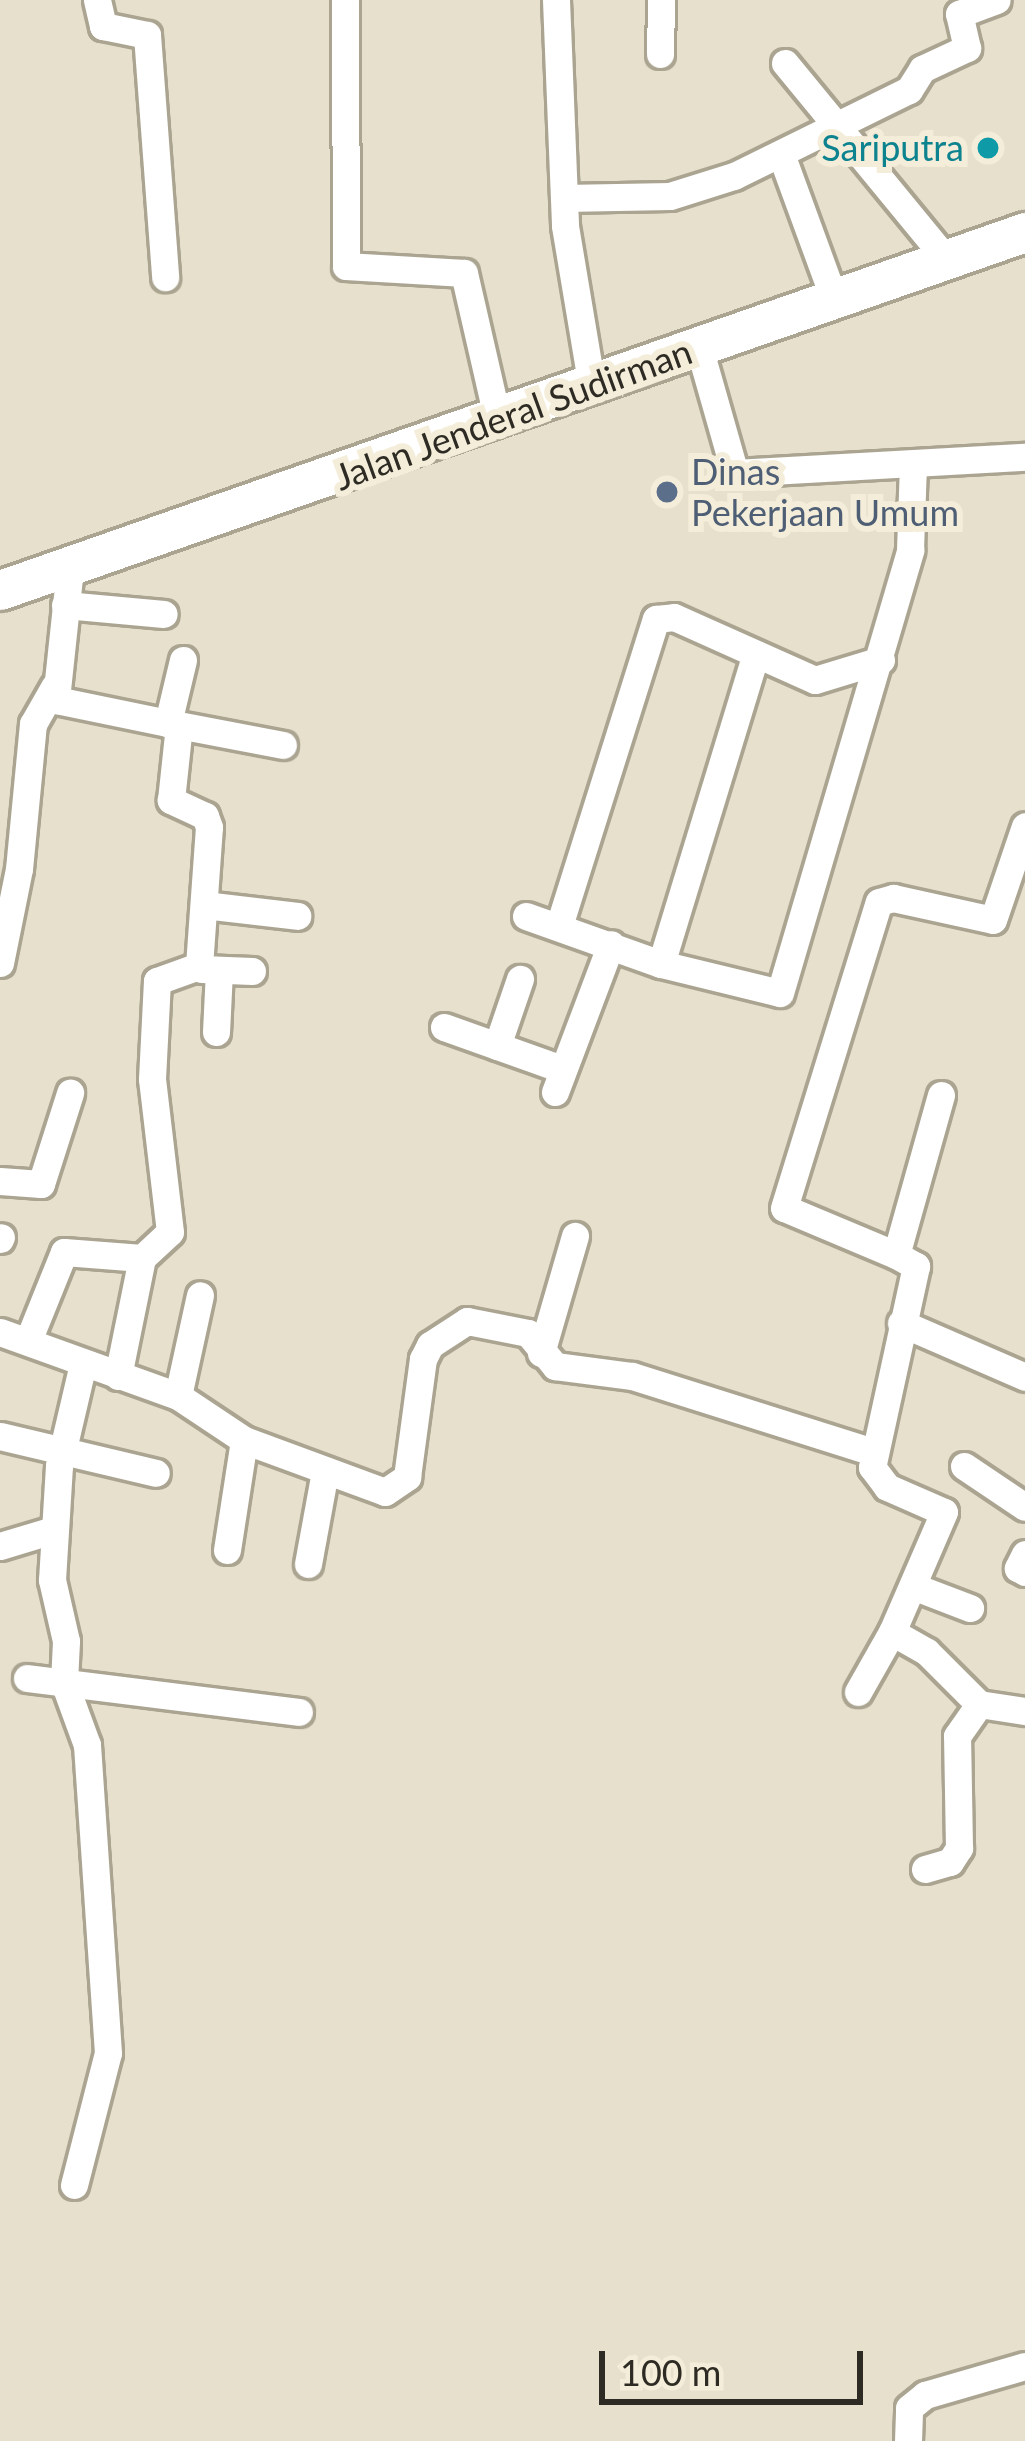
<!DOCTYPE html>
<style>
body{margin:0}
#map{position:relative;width:1025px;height:2441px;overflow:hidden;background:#e6e0cc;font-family:Lato,sans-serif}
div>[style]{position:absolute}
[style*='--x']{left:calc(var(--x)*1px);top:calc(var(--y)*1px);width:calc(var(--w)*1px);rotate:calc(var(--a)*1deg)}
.roads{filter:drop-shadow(3px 0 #aaa491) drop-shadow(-3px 0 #aaa491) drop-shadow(0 3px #aaa491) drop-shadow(0 -3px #aaa491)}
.minor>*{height:27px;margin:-13.5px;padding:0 13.5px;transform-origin:13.5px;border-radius:13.5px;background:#fff}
.highway>*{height:39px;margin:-19.5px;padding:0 19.5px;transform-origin:19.5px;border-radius:19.5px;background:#fff}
.dots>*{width:33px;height:33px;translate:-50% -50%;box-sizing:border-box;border:6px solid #f4edd9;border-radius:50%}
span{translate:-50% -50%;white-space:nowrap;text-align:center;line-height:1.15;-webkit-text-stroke:12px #f4edd9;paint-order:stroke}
.culture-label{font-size:36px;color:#0d838f}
.right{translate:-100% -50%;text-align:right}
.street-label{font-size:36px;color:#2d2b23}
.service-label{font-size:36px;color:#4e5e75}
.left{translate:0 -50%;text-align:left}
.scale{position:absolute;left:599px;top:2351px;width:264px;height:54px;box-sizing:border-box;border:6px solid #2d2b23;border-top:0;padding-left:15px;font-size:36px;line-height:42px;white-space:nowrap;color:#2d2b23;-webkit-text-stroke:9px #f4edd9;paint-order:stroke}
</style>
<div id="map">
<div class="roads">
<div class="minor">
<div style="--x:97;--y:0;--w:27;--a:77"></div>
<div style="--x:103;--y:26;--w:45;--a:11.6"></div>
<div style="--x:147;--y:35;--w:243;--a:85.7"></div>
<div style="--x:345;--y:0;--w:266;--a:89.8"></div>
<div style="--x:346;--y:266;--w:118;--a:3.4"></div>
<div style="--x:464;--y:273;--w:152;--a:77.1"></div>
<div style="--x:556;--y:0;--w:226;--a:87.7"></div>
<div style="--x:565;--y:226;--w:164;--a:80.5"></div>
<div style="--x:660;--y:54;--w:54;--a:-88.9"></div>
<div style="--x:785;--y:63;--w:254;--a:50.6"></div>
<div style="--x:781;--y:154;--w:154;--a:69.9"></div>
<div style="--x:564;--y:198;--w:106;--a:-1.1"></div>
<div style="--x:670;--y:196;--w:67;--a:-17.4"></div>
<div style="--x:734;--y:176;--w:195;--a:-26.2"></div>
<div style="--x:909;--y:90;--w:25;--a:-58"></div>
<div style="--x:922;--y:69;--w:50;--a:-25"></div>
<div style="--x:967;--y:48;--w:35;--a:-103"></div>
<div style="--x:959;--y:14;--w:40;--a:-20.2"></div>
<div style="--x:699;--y:347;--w:131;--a:74.1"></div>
<div style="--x:735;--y:473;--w:290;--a:-3.2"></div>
<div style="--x:70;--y:568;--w:133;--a:96.1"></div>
<div style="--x:56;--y:700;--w:114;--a:11.6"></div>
<div style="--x:65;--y:605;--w:99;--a:5.2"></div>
<div style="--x:183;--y:660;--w:65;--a:103.4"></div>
<div style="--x:168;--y:723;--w:117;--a:10.8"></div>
<div style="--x:204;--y:905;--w:94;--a:6.7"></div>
<div style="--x:526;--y:916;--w:143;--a:19.6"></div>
<div style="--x:661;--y:964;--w:122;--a:13.7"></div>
<div style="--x:780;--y:993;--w:462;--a:-73.6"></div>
<div style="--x:910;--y:550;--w:86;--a:-88"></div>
<div style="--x:559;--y:926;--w:322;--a:-72.5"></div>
<div style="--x:656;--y:619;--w:18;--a:-6"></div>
<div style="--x:674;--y:617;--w:154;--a:24.1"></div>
<div style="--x:815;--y:680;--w:69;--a:-16.9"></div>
<div style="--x:0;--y:963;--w:96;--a:-78.6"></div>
<div style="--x:19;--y:869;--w:146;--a:-84.5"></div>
<div style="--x:33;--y:724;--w:43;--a:-60.4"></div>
<div style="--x:661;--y:964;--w:324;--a:-73"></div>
<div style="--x:202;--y:969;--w:50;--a:2.3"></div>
<div style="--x:444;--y:1027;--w:125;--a:19.6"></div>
<div style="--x:216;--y:1032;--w:62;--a:-87.2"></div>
<div style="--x:497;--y:1046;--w:71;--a:-71.1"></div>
<div style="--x:555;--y:1092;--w:158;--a:-69.3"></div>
<div style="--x:941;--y:1095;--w:166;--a:105.7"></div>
<div style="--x:896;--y:1255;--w:23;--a:29"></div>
<div style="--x:916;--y:1266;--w:206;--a:102.3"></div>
<div style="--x:872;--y:1467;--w:25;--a:53"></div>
<div style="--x:887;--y:1487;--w:62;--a:23.7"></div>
<div style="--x:944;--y:1512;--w:131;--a:113.4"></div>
<div style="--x:892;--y:1632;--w:40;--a:29.7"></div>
<div style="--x:927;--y:1652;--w:74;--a:45"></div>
<div style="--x:0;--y:1181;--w:41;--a:4.2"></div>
<div style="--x:41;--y:1184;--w:96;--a:-72.3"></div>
<div style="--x:0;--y:1239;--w:2;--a:-63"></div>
<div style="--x:896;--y:1255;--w:121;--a:-157.2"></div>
<div style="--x:784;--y:1208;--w:320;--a:-72.8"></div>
<div style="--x:879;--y:902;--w:15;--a:-16"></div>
<div style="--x:893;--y:898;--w:102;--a:12.4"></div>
<div style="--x:993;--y:920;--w:99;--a:-71.2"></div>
<div style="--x:901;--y:1323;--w:135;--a:23.5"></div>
<div style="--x:0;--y:1332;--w:189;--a:19.8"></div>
<div style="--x:178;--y:1396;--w:79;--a:33.7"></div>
<div style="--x:244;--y:1440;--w:150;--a:20.2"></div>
<div style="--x:385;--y:1492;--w:27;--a:-34"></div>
<div style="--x:407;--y:1477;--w:119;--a:-82.3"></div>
<div style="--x:423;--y:1359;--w:16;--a:-63"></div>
<div style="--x:430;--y:1345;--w:44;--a:-33"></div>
<div style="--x:467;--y:1321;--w:62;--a:11.1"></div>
<div style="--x:528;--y:1333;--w:43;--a:50.7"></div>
<div style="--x:555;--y:1366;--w:78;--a:7.4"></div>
<div style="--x:632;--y:1376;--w:253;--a:17.5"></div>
<div style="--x:28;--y:1341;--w:96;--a:-68"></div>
<div style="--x:64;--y:1252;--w:78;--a:4.4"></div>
<div style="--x:142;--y:1258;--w:38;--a:-43"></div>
<div style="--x:170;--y:1232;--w:154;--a:-96.7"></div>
<div style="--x:152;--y:1079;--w:98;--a:-87.1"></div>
<div style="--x:157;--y:981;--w:45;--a:-19.7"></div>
<div style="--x:199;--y:966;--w:139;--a:-85.9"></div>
<div style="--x:209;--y:827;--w:12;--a:-110"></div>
<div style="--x:205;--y:816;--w:38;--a:-155"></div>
<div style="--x:171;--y:800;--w:75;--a:-83.9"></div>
<div style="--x:541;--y:1353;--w:122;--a:-73.8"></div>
<div style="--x:118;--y:1376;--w:120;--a:-78.5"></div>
<div style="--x:178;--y:1396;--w:103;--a:-77.7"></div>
<div style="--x:0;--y:1436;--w:160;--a:13.3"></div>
<div style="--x:964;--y:1466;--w:73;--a:33.9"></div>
<div style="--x:0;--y:1546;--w:55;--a:-16.8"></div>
<div style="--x:227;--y:1550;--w:111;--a:-81.2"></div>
<div style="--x:1025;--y:1554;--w:16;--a:117"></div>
<div style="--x:1018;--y:1568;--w:8;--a:30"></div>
<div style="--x:308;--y:1564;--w:95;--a:-79.6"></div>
<div style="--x:915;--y:1587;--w:59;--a:20.9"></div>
<div style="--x:27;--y:1678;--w:274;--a:7.1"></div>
<div style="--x:858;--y:1692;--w:69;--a:-60.5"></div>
<div style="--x:925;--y:1869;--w:26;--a:-16"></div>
<div style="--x:950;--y:1862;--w:17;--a:-57"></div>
<div style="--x:959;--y:1848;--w:112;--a:-91"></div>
<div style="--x:957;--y:1736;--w:39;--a:-55"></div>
<div style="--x:979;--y:1704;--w:47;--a:8.7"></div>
<div style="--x:74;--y:2185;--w:136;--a:-75.6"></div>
<div style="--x:108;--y:2053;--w:309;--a:-93.9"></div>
<div style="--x:87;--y:1745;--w:67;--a:-110.1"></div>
<div style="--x:64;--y:1682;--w:41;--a:-87.2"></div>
<div style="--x:66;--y:1641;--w:63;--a:-102.9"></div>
<div style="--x:52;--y:1580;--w:114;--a:-86.5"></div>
<div style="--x:59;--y:1466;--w:105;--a:-76.8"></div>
<div style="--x:908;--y:2441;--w:33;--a:-88"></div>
<div style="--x:909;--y:2408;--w:21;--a:-39"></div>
<div style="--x:925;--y:2395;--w:104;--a:-16.2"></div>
</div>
<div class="highway">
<div style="--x:0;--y:590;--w:1086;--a:-19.25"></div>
</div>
</div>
<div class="dots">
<div style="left:988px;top:148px;background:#0f9aa8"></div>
<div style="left:667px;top:492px;background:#5c6f8a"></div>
</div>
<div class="culture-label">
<span class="right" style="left:964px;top:148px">Sariputra</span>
</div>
<div class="street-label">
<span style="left:513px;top:414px;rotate:-20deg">Jalan Jenderal Sudirman</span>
</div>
<div class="service-label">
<span class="left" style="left:691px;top:492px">Dinas<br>Pekerjaan Umum</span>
</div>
<div class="scale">100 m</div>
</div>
